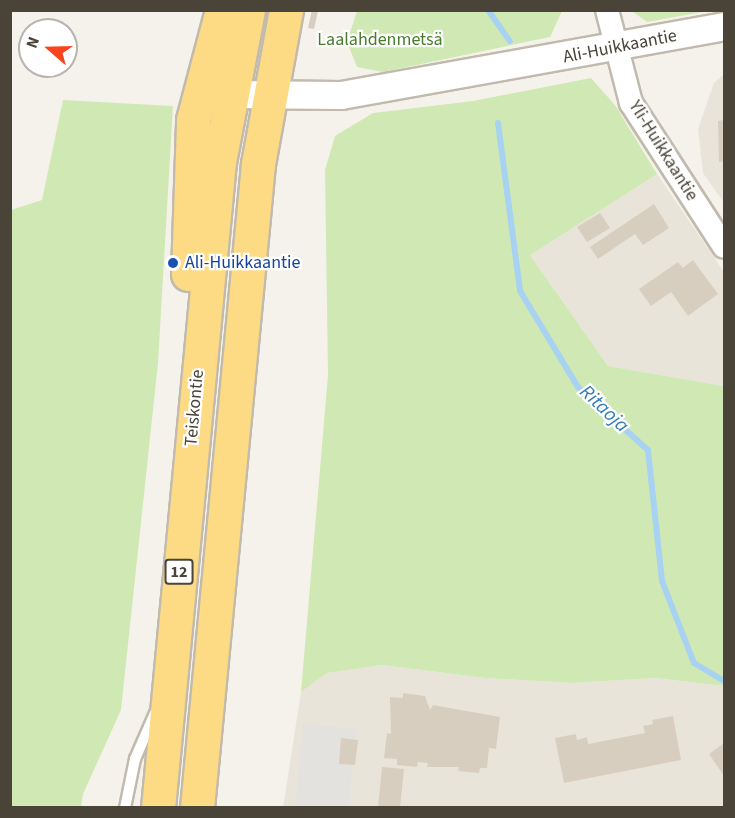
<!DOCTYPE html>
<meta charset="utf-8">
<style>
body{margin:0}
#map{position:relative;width:735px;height:818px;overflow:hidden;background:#f5f2eb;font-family:"Source Sans 3",sans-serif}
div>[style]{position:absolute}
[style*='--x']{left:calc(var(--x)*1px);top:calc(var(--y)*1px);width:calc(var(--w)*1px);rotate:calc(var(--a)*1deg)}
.residential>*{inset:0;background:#e9e4d9}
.green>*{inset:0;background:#d0e9b4}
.parking>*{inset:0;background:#e4e2df}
.stream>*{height:6px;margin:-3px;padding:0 3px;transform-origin:3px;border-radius:3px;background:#a8d2f1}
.building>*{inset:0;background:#d7cec0}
.roads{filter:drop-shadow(2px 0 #c1baad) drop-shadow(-2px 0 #c1baad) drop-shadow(0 2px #c1baad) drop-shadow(0 -2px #c1baad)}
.service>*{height:10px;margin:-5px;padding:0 5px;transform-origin:5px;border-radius:5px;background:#fff}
.minor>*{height:22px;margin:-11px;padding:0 11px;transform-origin:11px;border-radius:11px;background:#fff}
.tertiary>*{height:27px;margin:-13.5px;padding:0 13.5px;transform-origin:13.5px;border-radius:13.5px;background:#fff}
.trunk>*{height:33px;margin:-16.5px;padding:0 16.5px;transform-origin:16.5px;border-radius:16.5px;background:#fdda84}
.dots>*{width:16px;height:16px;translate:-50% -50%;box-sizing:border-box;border:3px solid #fff;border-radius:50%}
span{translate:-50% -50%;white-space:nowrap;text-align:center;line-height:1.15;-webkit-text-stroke:4.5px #fff;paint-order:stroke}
.shield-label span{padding:2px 4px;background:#fff;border:2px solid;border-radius:4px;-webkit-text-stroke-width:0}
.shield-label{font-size:16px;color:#494338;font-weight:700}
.park-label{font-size:18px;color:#487c2b}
.street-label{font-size:18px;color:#494338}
.transit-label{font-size:18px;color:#164399}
.left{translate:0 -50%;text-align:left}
.water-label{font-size:20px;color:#317bb6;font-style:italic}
.frame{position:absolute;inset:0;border:12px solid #494338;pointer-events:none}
.north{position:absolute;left:18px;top:18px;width:60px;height:60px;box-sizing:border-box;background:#fff;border:2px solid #b6b4af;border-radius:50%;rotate:290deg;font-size:16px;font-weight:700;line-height:24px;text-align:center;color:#494338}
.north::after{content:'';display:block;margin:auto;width:21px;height:27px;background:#f9431e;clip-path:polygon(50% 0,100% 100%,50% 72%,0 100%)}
</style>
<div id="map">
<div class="residential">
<div style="clip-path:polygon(724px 74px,724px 203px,703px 173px,698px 129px,714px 83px)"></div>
<div style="clip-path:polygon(653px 168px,724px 272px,724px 386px,608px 366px,530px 255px)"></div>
<div style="clip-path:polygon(382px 665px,485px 678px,572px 683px,655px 678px,724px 686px,724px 807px,283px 808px,301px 692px,327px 673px)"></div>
</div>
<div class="green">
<div style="clip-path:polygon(357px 11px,357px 10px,562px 11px,550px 37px,383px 72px,357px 67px,347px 42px)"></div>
<div style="clip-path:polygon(632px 11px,708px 11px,647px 22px)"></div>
<div style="clip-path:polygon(591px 78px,615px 105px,657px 174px,530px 255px,608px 366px,724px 386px,724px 686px,655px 678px,572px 683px,485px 678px,382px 665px,327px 673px,301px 692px,328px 375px,325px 170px,335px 136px,373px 113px,473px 101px)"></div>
<div style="clip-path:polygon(63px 100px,173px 106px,158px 363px,121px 710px,83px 794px,81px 807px,11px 807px,11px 210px,42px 200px)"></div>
</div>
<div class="parking">
<div style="clip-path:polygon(303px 724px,357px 729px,348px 807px,295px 808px)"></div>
</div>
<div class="stream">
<div style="--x:488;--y:10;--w:38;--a:55"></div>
<div style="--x:498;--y:123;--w:169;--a:82.5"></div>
<div style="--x:520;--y:291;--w:112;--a:58.9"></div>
<div style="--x:578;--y:387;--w:94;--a:42"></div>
<div style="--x:648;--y:450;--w:132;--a:83.9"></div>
<div style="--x:662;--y:581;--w:88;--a:68.7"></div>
<div style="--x:694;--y:663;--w:35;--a:31"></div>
</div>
<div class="building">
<div style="clip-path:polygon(312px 10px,318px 11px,314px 29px,308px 28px)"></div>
<div style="clip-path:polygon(724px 120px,724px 161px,719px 162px,718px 121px)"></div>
<div style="clip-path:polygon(654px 204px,669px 228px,643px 245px,635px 234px,598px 259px,590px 247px)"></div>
<div style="clip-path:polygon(600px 213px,610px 228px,587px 242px,577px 227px)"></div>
<div style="clip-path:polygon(693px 260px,718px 294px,688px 316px,671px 292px,651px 306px,639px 289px,678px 262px,683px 268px)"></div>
<div style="clip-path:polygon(403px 693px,425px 696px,430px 710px,433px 705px,500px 717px,496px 749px,489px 748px,487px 768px,480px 768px,479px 773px,458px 771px,459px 767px,427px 767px,428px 763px,418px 762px,417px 767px,397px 765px,397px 759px,384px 758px,387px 733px,391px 734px,390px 697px,403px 698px)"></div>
<div style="clip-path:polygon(673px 716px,681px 760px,564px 783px,555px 738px,576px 734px,577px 740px,587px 737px,588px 744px,645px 733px,643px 726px,653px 724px,652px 720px)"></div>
<div style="clip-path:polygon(341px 738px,358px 740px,355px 765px,339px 764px)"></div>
<div style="clip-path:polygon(724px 743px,724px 776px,709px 754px)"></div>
<div style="clip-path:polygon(382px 767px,404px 769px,400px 808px,378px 808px)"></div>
</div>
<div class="roads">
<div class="service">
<div style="--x:125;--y:808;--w:50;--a:-78.5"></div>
<div style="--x:135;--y:759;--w:50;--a:-66.5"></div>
</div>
<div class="minor">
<div style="--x:607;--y:10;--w:96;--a:75.5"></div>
<div style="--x:631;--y:103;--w:171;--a:57.1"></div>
</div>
<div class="tertiary">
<div style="--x:229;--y:94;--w:112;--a:0.5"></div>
<div style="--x:341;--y:95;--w:389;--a:-10.2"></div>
</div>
<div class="trunk">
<div style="--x:188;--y:274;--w:154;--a:-88.1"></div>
<div style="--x:193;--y:120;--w:114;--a:-75.2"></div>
<div style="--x:158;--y:808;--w:649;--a:-84.61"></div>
<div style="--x:219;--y:162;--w:155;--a:-79.2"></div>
<div style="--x:197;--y:808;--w:647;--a:-84.59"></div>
<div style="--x:258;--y:164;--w:157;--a:-79.7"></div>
</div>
</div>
<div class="dots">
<div style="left:173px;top:263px;background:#1a4fb4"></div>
</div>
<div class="shield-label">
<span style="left:179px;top:572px">12</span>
</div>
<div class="park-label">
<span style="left:380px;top:40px">Laalahdenmetsä</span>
</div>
<div class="street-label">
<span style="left:620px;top:47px;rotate:-11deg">Ali-Huikkaantie</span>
<span style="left:663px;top:151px;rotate:58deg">Yli-Huikkaantie</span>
<span style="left:195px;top:408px;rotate:-85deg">Teiskontie</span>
</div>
<div class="transit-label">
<span class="left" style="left:185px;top:263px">Ali-Huikkaantie</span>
</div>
<div class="water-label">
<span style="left:604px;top:409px;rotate:43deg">Ritaoja</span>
</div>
<div class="frame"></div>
<div class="north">N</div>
</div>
